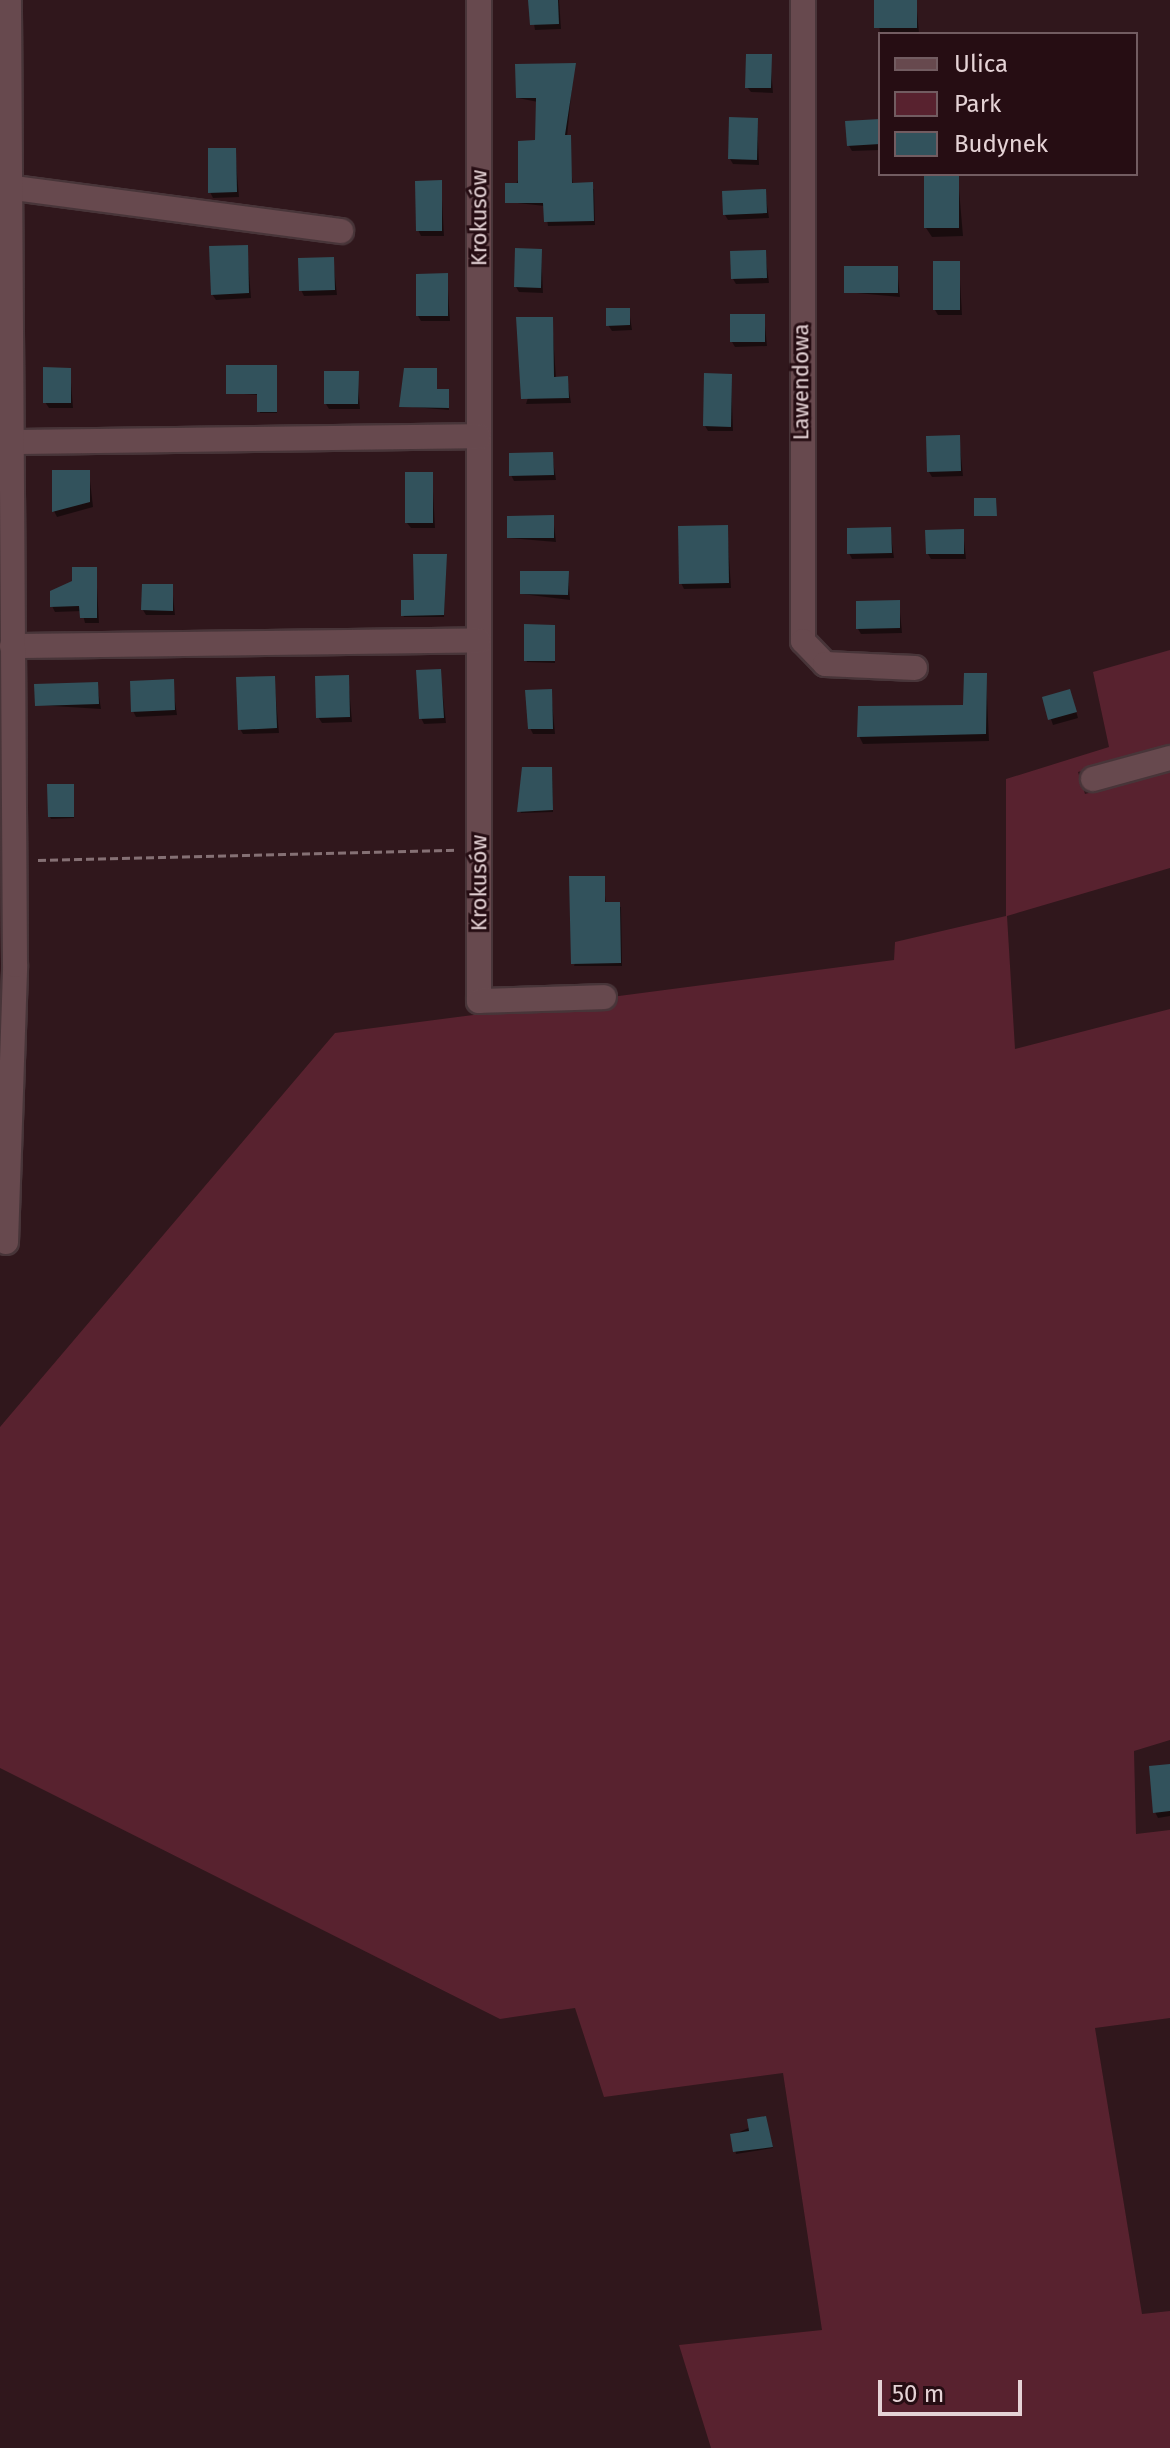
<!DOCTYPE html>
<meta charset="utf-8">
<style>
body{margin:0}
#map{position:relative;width:1170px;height:2448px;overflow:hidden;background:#30171c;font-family:"Fira Sans",sans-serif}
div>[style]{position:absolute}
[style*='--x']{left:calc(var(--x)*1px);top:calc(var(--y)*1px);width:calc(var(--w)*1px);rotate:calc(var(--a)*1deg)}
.green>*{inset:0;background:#58222f}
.shadow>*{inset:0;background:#0007}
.building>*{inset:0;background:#32525c}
.path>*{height:3px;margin-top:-1.5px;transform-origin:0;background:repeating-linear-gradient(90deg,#857074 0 8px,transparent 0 12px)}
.roads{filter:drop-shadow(2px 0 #483539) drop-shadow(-2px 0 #483539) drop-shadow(0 2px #483539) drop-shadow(0 -2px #483539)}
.minor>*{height:24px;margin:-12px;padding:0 12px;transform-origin:12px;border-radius:12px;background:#67494e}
span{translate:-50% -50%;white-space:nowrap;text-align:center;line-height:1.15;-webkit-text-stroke:6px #260d13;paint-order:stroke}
.street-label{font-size:22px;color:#e5d3d6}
.legend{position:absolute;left:878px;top:32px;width:260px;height:144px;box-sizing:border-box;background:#260d13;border:2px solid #725c61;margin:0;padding:10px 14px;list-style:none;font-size:24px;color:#e5d3d6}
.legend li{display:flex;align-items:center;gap:16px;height:40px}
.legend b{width:40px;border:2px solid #725c61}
.scale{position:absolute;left:878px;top:2380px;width:144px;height:36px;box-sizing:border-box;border:4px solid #e5d3d6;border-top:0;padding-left:10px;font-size:24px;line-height:28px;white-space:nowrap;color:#e5d3d6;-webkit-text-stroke:6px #260d13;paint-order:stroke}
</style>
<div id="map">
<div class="green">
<div style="clip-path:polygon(1170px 650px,1170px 746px,1078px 772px,1085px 794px,1170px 770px,1170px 868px,1007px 916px,1015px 1049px,1170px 1009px,1170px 1740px,1134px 1751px,1136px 1834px,1170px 1830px,1170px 2018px,1095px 2028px,1142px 2314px,1170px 2311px,1170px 2448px,711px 2448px,679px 2345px,822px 2330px,783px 2073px,604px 2097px,575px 2008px,500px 2019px,0 1768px,0 1427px,335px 1033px,894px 960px,895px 942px,1006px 916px,1006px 779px,1109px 747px,1093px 672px)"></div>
</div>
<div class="shadow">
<div style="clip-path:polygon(530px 0,559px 0,561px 29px,535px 30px)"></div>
<div style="clip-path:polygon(876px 0,916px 0,919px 33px,880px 33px)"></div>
<div style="clip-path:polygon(770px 56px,773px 93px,751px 92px,747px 87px)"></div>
<div style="clip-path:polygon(574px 65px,567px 137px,573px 185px,594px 189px,595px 225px,548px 226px,545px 206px,507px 202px,537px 142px,538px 102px,518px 98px)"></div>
<div style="clip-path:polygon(757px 120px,759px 165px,733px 164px,730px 159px)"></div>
<div style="clip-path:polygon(880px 121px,880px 150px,852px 151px,849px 146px)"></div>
<div style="clip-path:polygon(235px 150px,239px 197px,213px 198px,210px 192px)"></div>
<div style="clip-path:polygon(958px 178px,963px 236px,932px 237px,926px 228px)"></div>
<div style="clip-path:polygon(441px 182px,444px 236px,421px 236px,418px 230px)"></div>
<div style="clip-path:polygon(765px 191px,769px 218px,728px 220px,725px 215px)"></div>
<div style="clip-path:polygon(247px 247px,251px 298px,216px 300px,212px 294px)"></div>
<div style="clip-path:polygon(541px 251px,543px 293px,519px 292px,516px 287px)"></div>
<div style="clip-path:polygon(765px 252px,769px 283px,736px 284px,733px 279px)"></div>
<div style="clip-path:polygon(333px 259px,337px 295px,304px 296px,301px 290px)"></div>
<div style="clip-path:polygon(959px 263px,962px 315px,938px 315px,935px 310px)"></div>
<div style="clip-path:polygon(897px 268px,900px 297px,846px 292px)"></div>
<div style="clip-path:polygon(447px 275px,450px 321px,421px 321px,418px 316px)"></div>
<div style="clip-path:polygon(629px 310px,632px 330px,612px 331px,608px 325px)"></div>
<div style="clip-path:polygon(764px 316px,767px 346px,735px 347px,732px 342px)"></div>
<div style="clip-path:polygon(552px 319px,556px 379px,567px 378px,571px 403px,526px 404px)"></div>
<div style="clip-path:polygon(276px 367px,277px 413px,260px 413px,259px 395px,228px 393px)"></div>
<div style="clip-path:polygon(70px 370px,73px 408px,49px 408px,45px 402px)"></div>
<div style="clip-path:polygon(357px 373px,360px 409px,329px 409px,326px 404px)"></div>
<div style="clip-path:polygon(731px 376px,733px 431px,708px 431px,705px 426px)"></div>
<div style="clip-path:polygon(437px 391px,448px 391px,449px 410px,401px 406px)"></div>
<div style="clip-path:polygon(959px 437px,963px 476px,932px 477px,929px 472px)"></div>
<div style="clip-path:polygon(552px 454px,556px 480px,514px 481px,511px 475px)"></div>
<div style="clip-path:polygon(89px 472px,93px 507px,57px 517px,54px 511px)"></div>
<div style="clip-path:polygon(432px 474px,435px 528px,411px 528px,407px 523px)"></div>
<div style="clip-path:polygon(553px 517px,556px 542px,509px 538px)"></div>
<div style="clip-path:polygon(727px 527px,731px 588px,684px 589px,681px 583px)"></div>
<div style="clip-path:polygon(890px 529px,894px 558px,852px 559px,849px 553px)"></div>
<div style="clip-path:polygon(963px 531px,966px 559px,931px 559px,928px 554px)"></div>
<div style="clip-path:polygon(446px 556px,444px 617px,404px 617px,403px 615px)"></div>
<div style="clip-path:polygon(96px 569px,99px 623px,85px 623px,82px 611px,55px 612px,52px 606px)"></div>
<div style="clip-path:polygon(568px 573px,570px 600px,522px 594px)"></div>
<div style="clip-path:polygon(172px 586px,175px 615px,146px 615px,143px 610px)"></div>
<div style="clip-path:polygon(899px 602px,902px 633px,861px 634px,858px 629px)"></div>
<div style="clip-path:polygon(554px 627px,555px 663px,527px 662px,526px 660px)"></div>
<div style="clip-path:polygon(440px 671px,446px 723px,424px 724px,421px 718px)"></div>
<div style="clip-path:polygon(986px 675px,989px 741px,863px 744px,859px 736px,965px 707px)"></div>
<div style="clip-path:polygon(348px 677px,352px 722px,322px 723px,318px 717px)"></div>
<div style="clip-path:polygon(274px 678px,279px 733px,243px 734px,240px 729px)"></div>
<div style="clip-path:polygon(172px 681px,177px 715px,136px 717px,133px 711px)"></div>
<div style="clip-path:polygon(97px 684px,101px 709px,37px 705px)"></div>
<div style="clip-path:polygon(551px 691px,555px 734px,533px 734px,530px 728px)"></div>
<div style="clip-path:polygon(1072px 697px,1078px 718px,1053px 725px,1044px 699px)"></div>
<div style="clip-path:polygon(552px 771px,553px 812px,521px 813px,520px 811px)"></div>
<div style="clip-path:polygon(74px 788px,74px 818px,51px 819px,50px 817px)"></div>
<div style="clip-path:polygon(603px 878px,606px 904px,621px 907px,622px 966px,574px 966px)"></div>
<div style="clip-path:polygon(1170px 1766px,1170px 1816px,1158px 1818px,1155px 1812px)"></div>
<div style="clip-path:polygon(766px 2120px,773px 2148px,736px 2154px,733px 2135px)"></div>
</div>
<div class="building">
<div style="clip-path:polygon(528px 0,558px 0,559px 24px,530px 25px)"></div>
<div style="clip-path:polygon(874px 0,917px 0,917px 28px,874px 28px)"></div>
<div style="clip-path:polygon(746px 54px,772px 54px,771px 88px,745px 88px)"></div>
<div style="clip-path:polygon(576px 63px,565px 135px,571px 135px,572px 183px,593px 182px,594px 221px,544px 222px,543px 203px,505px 203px,505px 183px,518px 183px,518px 141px,535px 140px,536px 98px,516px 98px,515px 64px)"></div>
<div style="clip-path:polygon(729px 117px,758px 118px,757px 160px,728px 159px)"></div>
<div style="clip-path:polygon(880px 119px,880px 144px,847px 146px,845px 121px)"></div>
<div style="clip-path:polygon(208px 148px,236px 148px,237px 192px,208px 193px)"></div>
<div style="clip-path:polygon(924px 176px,959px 176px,959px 228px,924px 228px)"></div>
<div style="clip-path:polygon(442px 180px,442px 231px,416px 231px,415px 181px)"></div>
<div style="clip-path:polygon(766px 189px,767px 213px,723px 215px,722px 191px)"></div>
<div style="clip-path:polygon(248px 245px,249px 293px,211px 295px,209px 246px)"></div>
<div style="clip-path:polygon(515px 248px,542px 249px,541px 288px,514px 287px)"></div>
<div style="clip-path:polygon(766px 250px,767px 278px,731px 279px,730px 251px)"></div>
<div style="clip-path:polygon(334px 257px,335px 290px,299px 291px,298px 258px)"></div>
<div style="clip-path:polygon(933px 261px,960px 261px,960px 310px,933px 310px)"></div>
<div style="clip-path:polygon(844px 266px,898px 266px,898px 293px,844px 293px)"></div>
<div style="clip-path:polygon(448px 273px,448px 316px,416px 316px,416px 274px)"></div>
<div style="clip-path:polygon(606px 308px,630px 308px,630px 325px,606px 326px)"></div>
<div style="clip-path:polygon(730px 314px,765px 314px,765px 342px,730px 342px)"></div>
<div style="clip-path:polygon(516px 317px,553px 317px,554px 377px,568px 376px,569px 398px,521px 399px)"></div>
<div style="clip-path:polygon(226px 365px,277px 365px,277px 412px,257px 412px,257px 394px,226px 394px)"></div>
<div style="clip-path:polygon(43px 367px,71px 368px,71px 403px,43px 403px)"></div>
<div style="clip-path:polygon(404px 368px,437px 368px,437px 389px,449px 389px,449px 408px,399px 407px)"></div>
<div style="clip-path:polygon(324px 371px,359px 371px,358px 404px,324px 404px)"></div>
<div style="clip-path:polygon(704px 373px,732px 374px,731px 427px,703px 426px)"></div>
<div style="clip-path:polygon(960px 435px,961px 471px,927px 472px,926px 436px)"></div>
<div style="clip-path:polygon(553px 452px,554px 475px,509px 476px,509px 453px)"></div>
<div style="clip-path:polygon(52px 470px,90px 470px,90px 502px,52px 512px)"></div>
<div style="clip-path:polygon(405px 472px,433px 472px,433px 523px,405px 523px)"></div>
<div style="clip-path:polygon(974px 498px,996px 498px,997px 516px,974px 516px)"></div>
<div style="clip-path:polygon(554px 515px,554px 538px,507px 538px,507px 516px)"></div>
<div style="clip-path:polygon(728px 525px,729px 583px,679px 584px,678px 526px)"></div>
<div style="clip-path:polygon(891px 527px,892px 553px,847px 554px,847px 528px)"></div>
<div style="clip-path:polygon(964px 529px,964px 554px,926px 554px,925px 530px)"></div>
<div style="clip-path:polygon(413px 554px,447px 554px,444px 615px,401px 616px,401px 600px,414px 600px)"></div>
<div style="clip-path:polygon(72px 567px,97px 567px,97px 618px,80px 618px,79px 606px,50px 607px,50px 591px,72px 581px)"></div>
<div style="clip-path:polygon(520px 571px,569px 571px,568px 595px,520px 594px)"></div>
<div style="clip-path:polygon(142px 584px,173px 584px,173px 611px,141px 610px)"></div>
<div style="clip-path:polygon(900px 600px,900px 628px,856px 629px,856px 601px)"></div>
<div style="clip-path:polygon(524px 624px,555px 625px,555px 661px,524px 661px)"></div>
<div style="clip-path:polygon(441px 669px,444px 718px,419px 719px,416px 670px)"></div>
<div style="clip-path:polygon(964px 673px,987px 673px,986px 734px,857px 737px,858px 706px,963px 705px)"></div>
<div style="clip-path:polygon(349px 675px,350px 717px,316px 718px,315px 676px)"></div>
<div style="clip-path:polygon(275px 676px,277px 728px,238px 730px,236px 677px)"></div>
<div style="clip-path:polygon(174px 679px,175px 710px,131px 712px,130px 681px)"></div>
<div style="clip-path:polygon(98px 682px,99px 704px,35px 706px,34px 684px)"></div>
<div style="clip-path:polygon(552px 689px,553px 729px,528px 729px,525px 690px)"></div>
<div style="clip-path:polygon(1070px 689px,1077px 712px,1048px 720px,1042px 697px)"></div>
<div style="clip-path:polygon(522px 767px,552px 767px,553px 810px,517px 812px)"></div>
<div style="clip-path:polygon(47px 784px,74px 784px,74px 817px,48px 817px)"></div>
<div style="clip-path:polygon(569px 876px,605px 876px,605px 902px,620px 902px,621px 963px,571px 964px)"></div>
<div style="clip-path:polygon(1170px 1764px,1170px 1811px,1153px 1813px,1149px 1766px)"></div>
<div style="clip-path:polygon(766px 2116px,773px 2147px,733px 2152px,730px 2134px,749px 2131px,747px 2119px)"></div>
</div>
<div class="path">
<div style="--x:38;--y:860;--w:420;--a:-1.4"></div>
</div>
<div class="roads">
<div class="minor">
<div style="--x:479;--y:0;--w:1001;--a:90"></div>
<div style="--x:479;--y:1001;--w:125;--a:-1.8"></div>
<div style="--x:803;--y:0;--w:641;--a:90"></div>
<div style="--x:803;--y:641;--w:32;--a:46"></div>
<div style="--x:825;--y:664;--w:90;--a:2.5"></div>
<div style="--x:7;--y:187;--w:337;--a:7.5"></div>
<div style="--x:9;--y:442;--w:470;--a:-0.7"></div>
<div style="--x:12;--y:646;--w:467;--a:-0.7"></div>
<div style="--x:1093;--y:779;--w:80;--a:-15.3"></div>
<div style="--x:6;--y:1242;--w:277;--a:-88.1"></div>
<div style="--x:15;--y:965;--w:965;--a:-90.36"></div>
</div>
</div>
<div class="street-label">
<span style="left:479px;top:218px;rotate:-90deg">Krokusów</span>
<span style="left:801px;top:382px;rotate:-90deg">Lawendowa</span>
<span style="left:479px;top:883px;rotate:-90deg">Krokusów</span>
</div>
<ul class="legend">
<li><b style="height:10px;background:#67494e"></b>Ulica</li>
<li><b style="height:22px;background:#58222f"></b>Park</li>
<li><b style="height:22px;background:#32525c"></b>Budynek</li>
</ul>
<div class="scale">50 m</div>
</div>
